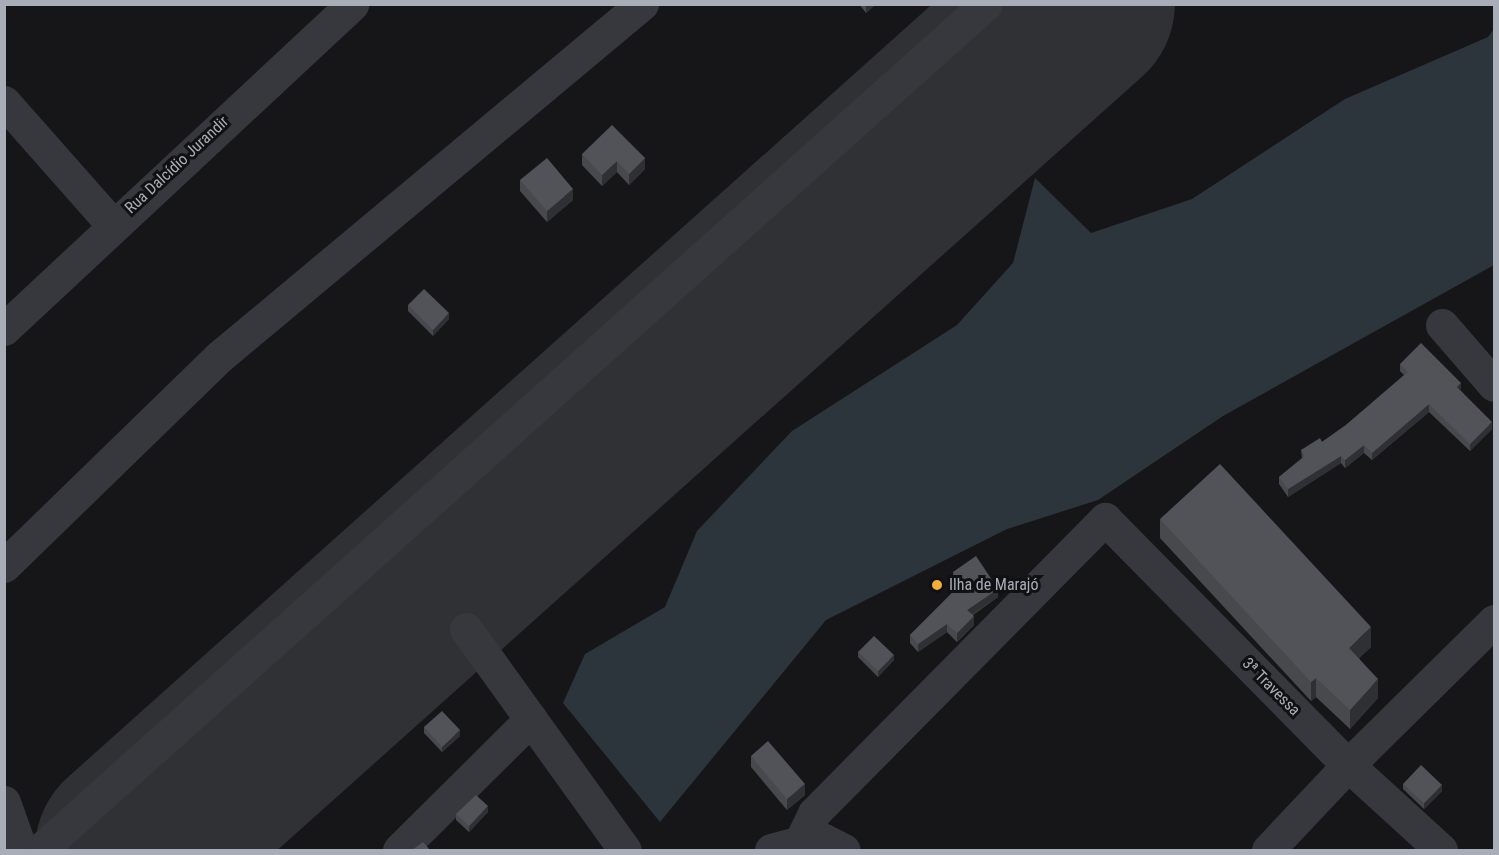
<!DOCTYPE html>
<meta charset="utf-8">
<style>
body{margin:0}
#map{position:relative;width:1499px;height:855px;overflow:hidden;background:#161618;font-family:"Roboto Condensed",sans-serif}
div>[style]{position:absolute}
[style*='--x']{left:calc(var(--x)*1px);top:calc(var(--y)*1px);width:calc(var(--w)*1px);rotate:calc(var(--a)*1deg)}
.water>*{inset:0;background:#2c353c}
.runway>*{height:194px;margin:-97px;padding:0 97px;transform-origin:97px;border-radius:97px;background:#303135}
.minor>*{height:33px;margin:-16.5px;padding:0 16.5px;transform-origin:16.5px;border-radius:16.5px;background:#37383d}
.wall>*{inset:0;background:#47494d}
.shaded-wall>*{inset:0;background:#2f3033}
.building>*{inset:0;background:#525359}
.dots>*{width:16px;height:16px;translate:-50% -50%;box-sizing:border-box;border:3px solid #111113;border-radius:50%}
span{translate:-50% -50%;white-space:nowrap;text-align:center;line-height:1.15;-webkit-text-stroke:6px #111113;paint-order:stroke}
.street-label{font-size:16px;color:#a8adb8}
.poi-label{font-size:16px;color:#a8adb8}
.left{translate:0 -50%;text-align:left}
.frame{position:absolute;inset:0;border:6px solid #a8adb8;pointer-events:none}
</style>
<div id="map">
<div class="water">
<div style="clip-path:polygon(1494px 29px,1494px 265px,1223px 416px,1098px 500px,1007px 529px,826px 620px,660px 822px,563px 703px,585px 654px,665px 607px,697px 531px,792px 431px,957px 325px,1013px 263px,1035px 178px,1091px 233px,1192px 199px,1345px 99px,1488px 37px)"></div>
</div>
<div class="runway">
<div style="--x:132;--y:850;--w:1269;--a:-41.81"></div>
</div>
<div class="minor">
<div style="--x:4;--y:102;--w:164;--a:48.5"></div>
<div style="--x:1442;--y:325;--w:79;--a:49.1"></div>
<div style="--x:4;--y:329;--w:476;--a:-43"></div>
<div style="--x:4;--y:566;--w:300;--a:-44.2"></div>
<div style="--x:219;--y:357;--w:551;--a:-39.85"></div>
<div style="--x:466;--y:629;--w:272;--a:54.3"></div>
<div style="--x:4;--y:802;--w:51;--a:70.5"></div>
<div style="--x:800;--y:842;--w:32;--a:-64"></div>
<div style="--x:814;--y:813;--w:414;--a:-45.3"></div>
<div style="--x:1105;--y:519;--w:346;--a:45.4"></div>
<div style="--x:1348;--y:765;--w:126;--a:42.4"></div>
<div style="--x:40;--y:850;--w:1269;--a:-41.81"></div>
<div style="--x:399;--y:850;--w:186;--a:-44.8"></div>
<div style="--x:771;--y:850;--w:30;--a:-15"></div>
<div style="--x:800;--y:842;--w:24;--a:-5"></div>
<div style="--x:824;--y:840;--w:22;--a:27"></div>
<div style="--x:1268;--y:850;--w:117;--a:-46.7"></div>
<div style="--x:1348;--y:765;--w:205;--a:-44.6"></div>
</div>
<div class="wall">
<div style="clip-path:polygon(859px 4px,876px 4px,866px 13px)"></div>
<div style="clip-path:polygon(582px 154px,645px 158px,645px 169px,629px 185px,617px 172px,602px 186px,582px 165px)"></div>
<div style="clip-path:polygon(520px 180px,573px 200px,547px 222px,520px 191px)"></div>
<div style="clip-path:polygon(408px 305px,449px 319px,433px 336px,408px 311px)"></div>
<div style="clip-path:polygon(1400px 364px,1461px 391px,1492px 429px,1470px 451px,1429px 412px,1372px 460px,1364px 453px,1345px 468px,1341px 463px,1288px 497px,1279px 484px,1279px 477px,1302px 458px,1301px 450px,1322px 442px,1346px 425px,1404px 375px,1400px 371px)"></div>
<div style="clip-path:polygon(1160px 519px,1371px 647px,1359px 658px,1378px 698px,1350px 729px,1316px 697px,1311px 701px,1160px 538px)"></div>
<div style="clip-path:polygon(953px 572px,998px 597px,973px 615px,974px 625px,957px 642px,947px 632px,918px 652px,910px 643px,910px 635px,958px 587px,953px 580px)"></div>
<div style="clip-path:polygon(858px 652px,894px 660px,878px 677px,858px 657px)"></div>
<div style="clip-path:polygon(424px 727px,460px 736px,442px 752px,424px 733px)"></div>
<div style="clip-path:polygon(751px 756px,805px 795px,787px 810px,751px 767px)"></div>
<div style="clip-path:polygon(1403px 784px,1442px 791px,1424px 809px,1403px 789px)"></div>
<div style="clip-path:polygon(488px 812px,469px 832px,456px 820px,456px 814px)"></div>
</div>
<div class="shaded-wall">
<div style="clip-path:polygon(866px 4px,876px 4px,866px 13px)"></div>
<div style="clip-path:polygon(645px 158px,645px 169px,629px 185px,629px 174px)"></div>
<div style="clip-path:polygon(617px 161px,617px 172px,602px 186px,602px 175px)"></div>
<div style="clip-path:polygon(573px 189px,573px 200px,547px 222px,547px 211px)"></div>
<div style="clip-path:polygon(449px 313px,449px 319px,433px 336px,433px 330px)"></div>
<div style="clip-path:polygon(1461px 383px,1461px 390px,1457px 387px)"></div>
<div style="clip-path:polygon(1429px 404px,1429px 412px,1372px 460px,1372px 453px)"></div>
<div style="clip-path:polygon(1492px 422px,1492px 429px,1470px 451px,1470px 444px)"></div>
<div style="clip-path:polygon(1364px 445px,1364px 453px,1345px 468px,1345px 460px)"></div>
<div style="clip-path:polygon(1341px 456px,1341px 463px,1288px 497px,1288px 489px)"></div>
<div style="clip-path:polygon(998px 589px,998px 597px,967px 618px,967px 610px)"></div>
<div style="clip-path:polygon(974px 616px,974px 625px,957px 642px,957px 633px)"></div>
<div style="clip-path:polygon(947px 624px,947px 632px,918px 652px,918px 644px)"></div>
<div style="clip-path:polygon(1371px 627px,1371px 647px,1349px 667px,1349px 648px)"></div>
<div style="clip-path:polygon(894px 655px,894px 660px,878px 677px,878px 671px)"></div>
<div style="clip-path:polygon(1316px 678px,1316px 697px,1311px 701px,1311px 682px)"></div>
<div style="clip-path:polygon(1378px 679px,1378px 698px,1350px 729px,1350px 710px)"></div>
<div style="clip-path:polygon(460px 730px,460px 736px,442px 752px,442px 747px)"></div>
<div style="clip-path:polygon(805px 784px,805px 795px,787px 810px,787px 799px)"></div>
<div style="clip-path:polygon(1442px 785px,1442px 791px,1424px 809px,1424px 803px)"></div>
<div style="clip-path:polygon(488px 806px,488px 812px,469px 832px,469px 826px)"></div>
</div>
<div class="building">
<div style="clip-path:polygon(612px 125px,645px 158px,629px 174px,617px 161px,602px 175px,582px 154px)"></div>
<div style="clip-path:polygon(547px 158px,573px 189px,547px 211px,520px 180px)"></div>
<div style="clip-path:polygon(424px 289px,449px 313px,433px 330px,408px 305px)"></div>
<div style="clip-path:polygon(1421px 343px,1461px 383px,1457px 387px,1492px 422px,1470px 444px,1429px 404px,1372px 453px,1364px 445px,1345px 460px,1341px 456px,1288px 489px,1279px 477px,1305px 456px,1301px 450px,1320px 438px,1322px 442px,1346px 425px,1408px 372px,1400px 364px)"></div>
<div style="clip-path:polygon(1220px 464px,1371px 627px,1349px 648px,1378px 679px,1350px 710px,1316px 678px,1311px 682px,1160px 519px)"></div>
<div style="clip-path:polygon(976px 556px,998px 589px,967px 610px,974px 616px,957px 633px,947px 624px,918px 644px,910px 635px,961px 584px,953px 572px)"></div>
<div style="clip-path:polygon(874px 636px,894px 655px,878px 671px,858px 652px)"></div>
<div style="clip-path:polygon(442px 711px,460px 730px,442px 747px,424px 727px)"></div>
<div style="clip-path:polygon(768px 741px,805px 784px,787px 799px,751px 756px)"></div>
<div style="clip-path:polygon(1421px 765px,1442px 785px,1424px 803px,1403px 784px)"></div>
<div style="clip-path:polygon(476px 795px,488px 806px,469px 826px,456px 814px)"></div>
<div style="clip-path:polygon(423px 842px,430px 850px,412px 850px)"></div>
</div>
<div class="dots">
<div style="left:937px;top:585px;background:#f2b134"></div>
</div>
<div class="street-label">
<span style="left:177px;top:165px;rotate:-43deg">Rua Dalcídio Jurandir</span>
<span style="left:1271px;top:687px;rotate:45deg">3ª Travessa</span>
</div>
<div class="poi-label">
<span class="left" style="left:949px;top:585px">Ilha de Marajó</span>
</div>
<div class="frame"></div>
</div>
